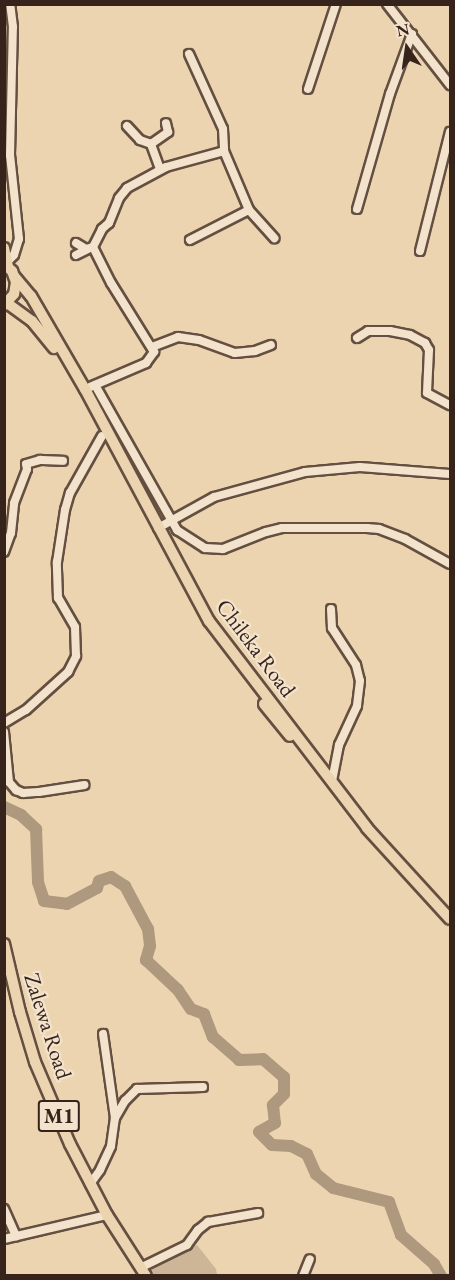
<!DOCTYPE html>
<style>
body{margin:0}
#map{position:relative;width:455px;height:1280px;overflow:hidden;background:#ecd4b1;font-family:"EB Garamond",serif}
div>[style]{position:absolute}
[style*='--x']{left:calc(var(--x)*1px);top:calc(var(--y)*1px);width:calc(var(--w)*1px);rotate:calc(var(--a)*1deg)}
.green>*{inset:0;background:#cdb698}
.river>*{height:12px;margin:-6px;padding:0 6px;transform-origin:6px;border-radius:6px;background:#ae987e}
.roads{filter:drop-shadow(2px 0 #644f40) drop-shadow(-2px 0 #644f40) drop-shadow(0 2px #644f40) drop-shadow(0 -2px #644f40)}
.minor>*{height:8px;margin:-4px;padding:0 4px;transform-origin:4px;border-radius:4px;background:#f3e3cc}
.highway>*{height:10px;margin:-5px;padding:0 5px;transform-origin:5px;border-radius:5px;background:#ecd4b1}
span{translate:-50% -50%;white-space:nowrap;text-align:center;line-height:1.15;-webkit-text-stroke:4.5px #f3e3cc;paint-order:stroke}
.shield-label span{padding:2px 4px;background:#f3e3cc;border:2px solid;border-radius:4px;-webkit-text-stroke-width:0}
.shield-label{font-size:21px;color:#36231b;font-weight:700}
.street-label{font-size:22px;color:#36231b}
.frame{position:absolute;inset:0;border:6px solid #36231b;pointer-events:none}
.north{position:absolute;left:377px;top:18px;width:60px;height:60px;-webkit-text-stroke:4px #f3e3cc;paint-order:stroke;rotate:347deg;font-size:16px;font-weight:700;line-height:24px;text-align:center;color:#36231b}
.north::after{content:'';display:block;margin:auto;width:21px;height:27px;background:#36231b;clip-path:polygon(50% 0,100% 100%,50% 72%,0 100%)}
</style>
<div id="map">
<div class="green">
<div style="clip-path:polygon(197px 1245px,216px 1269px,217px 1275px,153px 1275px,151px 1265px)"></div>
</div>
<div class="river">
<div style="--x:4;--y:807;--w:19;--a:25"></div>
<div style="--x:21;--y:815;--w:21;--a:43"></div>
<div style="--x:36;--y:829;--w:53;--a:87.8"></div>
<div style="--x:38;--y:882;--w:20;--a:72"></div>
<div style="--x:44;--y:901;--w:23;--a:7"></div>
<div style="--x:67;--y:904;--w:34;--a:-28"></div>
<div style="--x:97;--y:888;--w:7;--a:-74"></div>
<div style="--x:99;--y:881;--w:13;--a:-18"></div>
<div style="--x:111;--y:877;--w:17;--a:33"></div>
<div style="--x:125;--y:886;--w:49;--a:61.9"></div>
<div style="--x:148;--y:929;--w:17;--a:83"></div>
<div style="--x:150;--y:946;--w:15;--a:106"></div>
<div style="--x:146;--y:960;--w:44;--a:43.2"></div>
<div style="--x:178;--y:990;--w:23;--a:56"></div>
<div style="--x:191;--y:1009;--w:14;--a:21"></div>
<div style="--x:204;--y:1014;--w:25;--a:69"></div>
<div style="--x:213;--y:1037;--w:35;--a:41"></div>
<div style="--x:239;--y:1060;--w:24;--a:-2"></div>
<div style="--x:263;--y:1059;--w:28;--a:41"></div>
<div style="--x:284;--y:1077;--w:17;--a:90"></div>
<div style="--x:284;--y:1094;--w:16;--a:135"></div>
<div style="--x:273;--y:1105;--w:18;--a:84"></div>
<div style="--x:275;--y:1123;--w:18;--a:151"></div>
<div style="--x:259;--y:1132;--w:18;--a:45"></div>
<div style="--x:272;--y:1145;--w:19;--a:3"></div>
<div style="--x:291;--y:1146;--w:18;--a:27"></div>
<div style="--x:307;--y:1154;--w:22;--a:66"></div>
<div style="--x:316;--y:1174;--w:22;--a:39"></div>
<div style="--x:333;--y:1188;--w:58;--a:14"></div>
<div style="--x:389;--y:1202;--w:35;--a:70"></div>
<div style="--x:401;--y:1235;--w:44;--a:41.3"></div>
<div style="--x:434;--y:1264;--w:14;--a:60"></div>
</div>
<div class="roads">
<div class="minor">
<div style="--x:387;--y:4;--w:103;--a:52.1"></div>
<div style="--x:189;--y:54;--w:82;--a:65.6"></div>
<div style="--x:223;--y:129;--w:22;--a:87"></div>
<div style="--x:224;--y:151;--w:64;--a:67"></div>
<div style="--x:249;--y:210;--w:38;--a:48"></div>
<div style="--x:308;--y:89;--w:89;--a:-71.8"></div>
<div style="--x:127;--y:126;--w:19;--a:47"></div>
<div style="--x:140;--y:140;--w:12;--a:20"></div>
<div style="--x:160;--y:169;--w:27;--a:-110"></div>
<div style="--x:151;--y:144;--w:21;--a:-35"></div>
<div style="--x:168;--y:132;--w:9;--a:-103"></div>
<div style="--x:357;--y:209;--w:120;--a:-74"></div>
<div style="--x:390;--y:94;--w:64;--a:-69.9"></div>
<div style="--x:190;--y:240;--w:66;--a:-27"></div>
<div style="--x:76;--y:243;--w:12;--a:31"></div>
<div style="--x:86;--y:249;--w:7;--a:-16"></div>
<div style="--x:93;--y:247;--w:20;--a:-63"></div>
<div style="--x:102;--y:229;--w:9;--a:-41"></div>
<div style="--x:109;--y:223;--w:27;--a:-68"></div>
<div style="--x:119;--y:198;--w:13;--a:-51"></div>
<div style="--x:127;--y:188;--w:44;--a:-28.3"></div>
<div style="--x:166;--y:167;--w:60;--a:-15.4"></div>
<div style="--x:420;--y:251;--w:123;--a:-75.9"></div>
<div style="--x:76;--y:255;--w:13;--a:-27"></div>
<div style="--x:8;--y:261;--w:8;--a:-45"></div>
<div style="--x:14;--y:255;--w:17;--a:-73"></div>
<div style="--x:19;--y:239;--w:84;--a:-96.1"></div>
<div style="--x:10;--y:155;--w:128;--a:-88.7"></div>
<div style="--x:13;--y:27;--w:23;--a:-97"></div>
<div style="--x:357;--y:338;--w:13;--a:-32"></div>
<div style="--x:368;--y:331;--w:22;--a:0"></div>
<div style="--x:390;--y:331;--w:20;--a:11"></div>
<div style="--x:410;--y:335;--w:17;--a:28"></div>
<div style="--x:425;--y:343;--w:8;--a:60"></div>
<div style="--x:429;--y:350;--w:43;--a:92.7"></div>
<div style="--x:427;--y:393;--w:26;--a:28"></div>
<div style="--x:152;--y:347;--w:28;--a:-21"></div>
<div style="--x:178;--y:337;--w:21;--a:8"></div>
<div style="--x:199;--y:340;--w:38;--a:20"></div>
<div style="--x:235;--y:353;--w:20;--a:-6"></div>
<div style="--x:255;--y:351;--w:17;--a:-21"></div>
<div style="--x:95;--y:385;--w:167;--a:60.5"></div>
<div style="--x:177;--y:530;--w:33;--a:33"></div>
<div style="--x:205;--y:548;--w:18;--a:3"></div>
<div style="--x:223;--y:549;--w:46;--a:-21.6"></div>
<div style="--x:266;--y:532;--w:16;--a:-14"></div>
<div style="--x:282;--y:528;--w:85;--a:0"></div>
<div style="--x:367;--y:528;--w:12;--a:5"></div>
<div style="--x:379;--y:529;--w:28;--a:21"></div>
<div style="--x:405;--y:539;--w:51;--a:29.1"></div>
<div style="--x:90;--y:387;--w:61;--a:-23.2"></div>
<div style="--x:146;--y:363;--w:14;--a:-54"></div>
<div style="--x:154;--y:352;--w:81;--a:-121.9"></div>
<div style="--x:111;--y:283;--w:40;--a:-116.6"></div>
<div style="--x:158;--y:528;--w:64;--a:-29"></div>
<div style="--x:214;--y:497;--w:94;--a:-15.4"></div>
<div style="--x:305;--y:472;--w:55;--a:-5.2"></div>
<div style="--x:360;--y:467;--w:90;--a:4.4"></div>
<div style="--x:4;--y:552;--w:20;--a:-70"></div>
<div style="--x:11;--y:533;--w:30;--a:-84"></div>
<div style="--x:14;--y:503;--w:36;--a:-69"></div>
<div style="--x:27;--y:469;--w:5;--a:-101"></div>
<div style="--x:26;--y:464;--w:15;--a:-16"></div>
<div style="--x:40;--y:460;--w:23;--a:2"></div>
<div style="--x:331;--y:609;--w:19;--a:87"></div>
<div style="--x:332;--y:628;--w:44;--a:57"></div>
<div style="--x:356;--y:665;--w:16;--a:76"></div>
<div style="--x:360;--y:681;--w:25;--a:97"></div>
<div style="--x:357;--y:706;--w:43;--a:114.8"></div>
<div style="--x:339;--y:745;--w:36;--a:101"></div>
<div style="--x:4;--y:723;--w:26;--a:-31"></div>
<div style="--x:26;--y:710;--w:57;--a:-42.1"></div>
<div style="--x:68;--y:672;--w:18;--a:-63"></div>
<div style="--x:76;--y:656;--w:29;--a:-92"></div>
<div style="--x:75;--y:627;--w:34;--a:-120"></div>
<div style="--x:58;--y:598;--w:36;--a:-92"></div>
<div style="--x:57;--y:562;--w:53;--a:-81.3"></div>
<div style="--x:65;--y:510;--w:18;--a:-74"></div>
<div style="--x:70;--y:493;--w:65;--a:-60.7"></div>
<div style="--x:4;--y:732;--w:50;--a:84.3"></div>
<div style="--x:9;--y:782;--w:11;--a:49"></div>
<div style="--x:16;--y:790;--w:8;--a:23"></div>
<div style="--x:23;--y:793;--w:16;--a:-4"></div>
<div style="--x:39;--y:792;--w:46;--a:-8.8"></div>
<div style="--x:115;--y:1118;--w:20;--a:-60"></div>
<div style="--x:125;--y:1101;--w:17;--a:-45"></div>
<div style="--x:137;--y:1089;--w:66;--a:-1.7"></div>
<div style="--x:90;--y:1184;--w:17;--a:-54"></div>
<div style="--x:100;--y:1170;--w:26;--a:-65"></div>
<div style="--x:111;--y:1146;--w:28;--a:-82"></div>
<div style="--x:115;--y:1118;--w:85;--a:-98.1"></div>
<div style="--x:4;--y:1209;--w:30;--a:66"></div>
<div style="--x:4;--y:1239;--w:106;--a:-13.1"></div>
<div style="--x:142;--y:1267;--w:50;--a:-26.1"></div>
<div style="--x:187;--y:1245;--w:19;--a:-54"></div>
<div style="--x:198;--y:1230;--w:13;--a:-39"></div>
<div style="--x:208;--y:1222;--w:51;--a:-10.2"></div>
<div style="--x:303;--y:1276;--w:18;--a:-68"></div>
</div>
<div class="highway">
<div style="--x:4;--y:248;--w:19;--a:78"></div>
<div style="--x:4;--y:264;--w:11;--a:41"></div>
<div style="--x:12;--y:271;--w:12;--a:70"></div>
<div style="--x:16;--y:282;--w:12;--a:99"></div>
<div style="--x:14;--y:294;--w:15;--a:132"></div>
<div style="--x:14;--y:276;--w:26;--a:50"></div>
<div style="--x:31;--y:296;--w:108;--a:59.9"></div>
<div style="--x:85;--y:389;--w:263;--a:61.9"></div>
<div style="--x:209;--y:621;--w:260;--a:52.6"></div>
<div style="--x:367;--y:828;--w:123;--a:47.6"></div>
<div style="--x:7;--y:303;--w:31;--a:36"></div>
<div style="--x:32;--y:321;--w:35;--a:51"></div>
<div style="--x:264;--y:704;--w:41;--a:50.9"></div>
<div style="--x:4;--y:944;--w:70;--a:76.8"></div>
<div style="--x:20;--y:1012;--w:52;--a:73.3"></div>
<div style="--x:35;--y:1062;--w:89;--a:66.9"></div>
<div style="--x:70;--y:1144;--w:80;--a:62.5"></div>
<div style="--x:107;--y:1215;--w:72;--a:57.4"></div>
</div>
</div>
<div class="shield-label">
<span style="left:59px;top:1116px">M1</span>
</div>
<div class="street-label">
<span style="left:256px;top:648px;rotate:53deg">Chileka Road</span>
<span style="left:48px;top:1026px;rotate:72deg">Zalewa Road</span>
</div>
<div class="frame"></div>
<div class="north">N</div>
</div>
